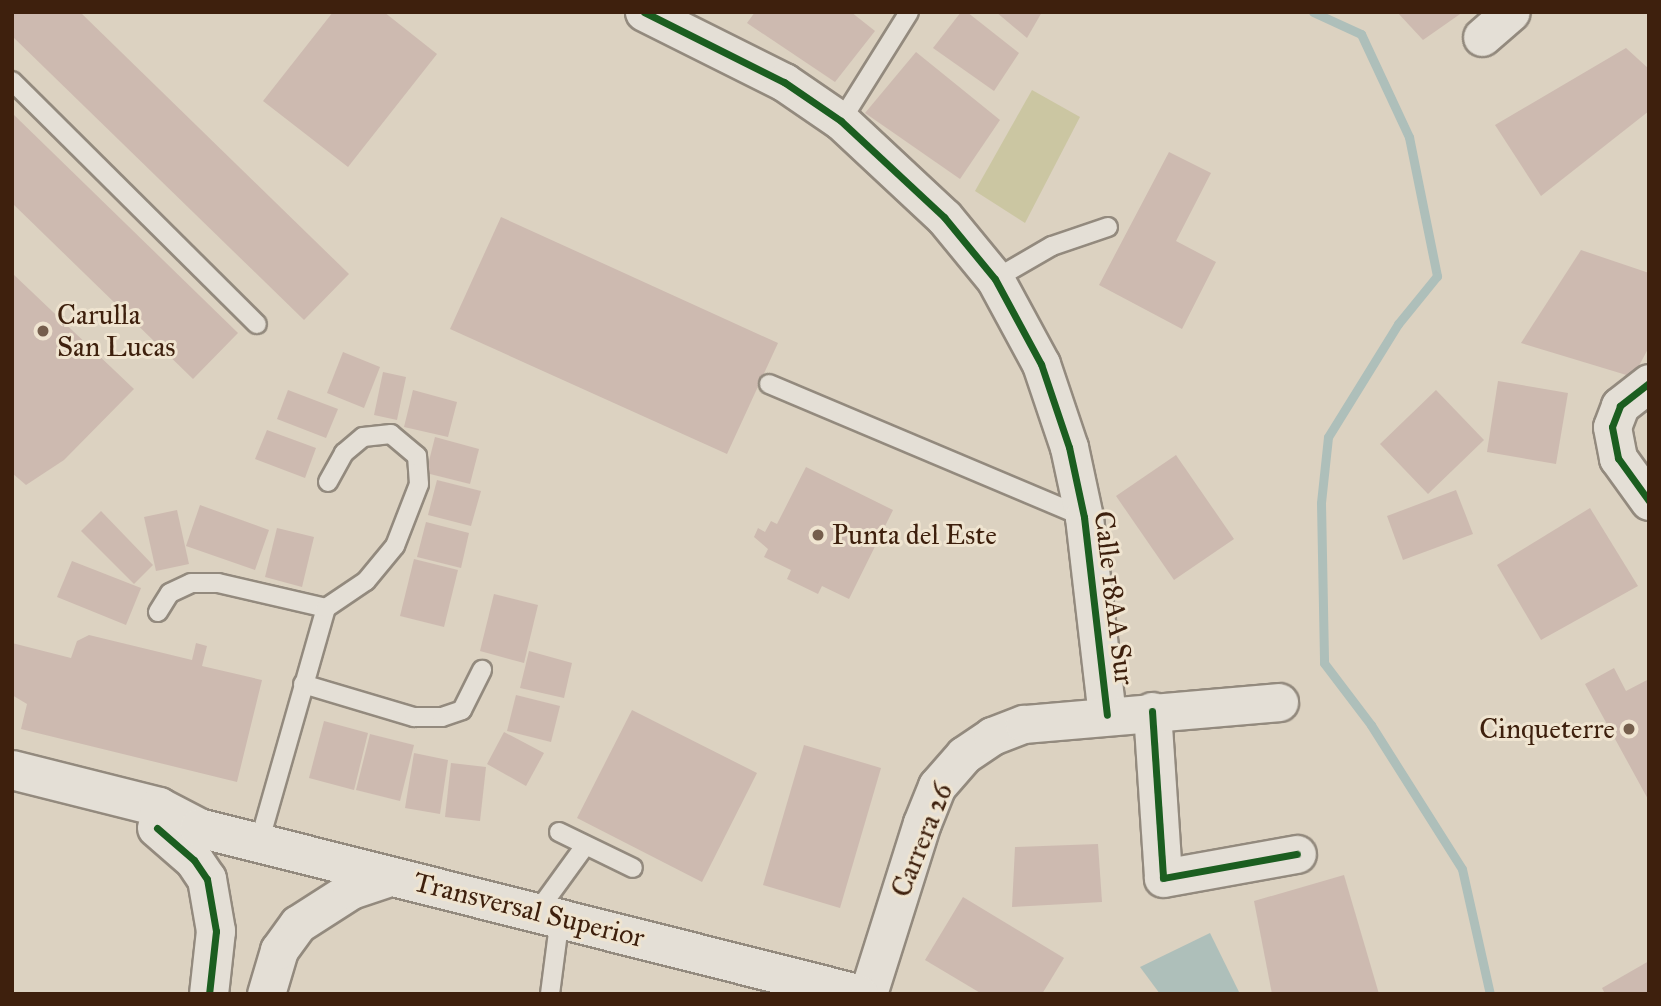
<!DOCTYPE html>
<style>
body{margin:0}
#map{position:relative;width:1661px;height:1006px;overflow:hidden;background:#dcd2c1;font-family:"IM FELL Great Primer",serif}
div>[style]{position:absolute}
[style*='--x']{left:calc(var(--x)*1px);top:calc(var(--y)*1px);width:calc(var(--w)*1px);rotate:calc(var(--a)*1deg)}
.green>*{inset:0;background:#cbc6a2}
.water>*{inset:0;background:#aebfba}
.stream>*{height:9px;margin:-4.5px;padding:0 4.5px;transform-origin:4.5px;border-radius:4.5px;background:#aebfba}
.building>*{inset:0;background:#cdbab0}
.roads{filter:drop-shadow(2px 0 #938a7e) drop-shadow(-2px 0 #938a7e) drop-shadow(0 2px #938a7e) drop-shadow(0 -2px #938a7e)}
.service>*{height:18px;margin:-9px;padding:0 9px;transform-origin:9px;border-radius:9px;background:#e4dfd6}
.minor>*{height:37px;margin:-18.5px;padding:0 18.5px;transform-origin:18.5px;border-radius:18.5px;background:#e4dfd6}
.tertiary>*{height:38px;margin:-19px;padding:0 19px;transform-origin:19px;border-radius:19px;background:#e4dfd6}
.secondary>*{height:38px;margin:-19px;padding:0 19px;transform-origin:19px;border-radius:19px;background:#e4dfd6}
.cycleway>*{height:7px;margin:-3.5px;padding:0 3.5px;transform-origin:3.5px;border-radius:3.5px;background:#1b5e20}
.dots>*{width:19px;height:19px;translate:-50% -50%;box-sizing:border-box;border:4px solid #efe4d0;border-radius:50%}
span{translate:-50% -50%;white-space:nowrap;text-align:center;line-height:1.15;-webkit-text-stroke:6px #efe4d0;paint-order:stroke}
.poi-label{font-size:28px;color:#3e200d}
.left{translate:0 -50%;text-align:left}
.right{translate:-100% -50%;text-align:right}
.street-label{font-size:28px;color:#3e200d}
.frame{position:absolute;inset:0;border:14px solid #3e200d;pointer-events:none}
</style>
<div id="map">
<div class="green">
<div style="clip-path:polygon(1032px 90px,1080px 117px,1025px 223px,975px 191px)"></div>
</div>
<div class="water">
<div style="clip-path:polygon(1210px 933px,1240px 994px,1160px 994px,1140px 967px)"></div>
</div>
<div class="stream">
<div style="--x:1313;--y:12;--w:53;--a:24.6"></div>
<div style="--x:1361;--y:34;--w:114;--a:65"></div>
<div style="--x:1409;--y:137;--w:142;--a:78.6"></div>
<div style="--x:1437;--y:276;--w:62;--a:129.1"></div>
<div style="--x:1398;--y:324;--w:133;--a:121.8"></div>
<div style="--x:1328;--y:437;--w:66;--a:96.1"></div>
<div style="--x:1321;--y:503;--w:160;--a:88.9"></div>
<div style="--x:1324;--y:663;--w:78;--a:52.8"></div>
<div style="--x:1371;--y:725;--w:170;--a:57.7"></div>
<div style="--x:1462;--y:869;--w:128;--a:77.4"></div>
</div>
<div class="building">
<div style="clip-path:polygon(12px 12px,80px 12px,349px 274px,304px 320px,12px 36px)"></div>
<div style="clip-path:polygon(333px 12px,384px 12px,437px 54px,348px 167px,263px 101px)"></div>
<div style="clip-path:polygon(755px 12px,851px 12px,875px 31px,835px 82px,747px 23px)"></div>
<div style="clip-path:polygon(961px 12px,967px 12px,1019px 53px,994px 91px,933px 48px)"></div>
<div style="clip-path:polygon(996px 12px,1042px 12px,1027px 38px)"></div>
<div style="clip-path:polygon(1397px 12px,1463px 12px,1423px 40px)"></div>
<div style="clip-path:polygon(1626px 48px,1649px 69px,1649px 111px,1541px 196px,1495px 125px)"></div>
<div style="clip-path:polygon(916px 52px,1000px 120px,960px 179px,865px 113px)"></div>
<div style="clip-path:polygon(12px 113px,238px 333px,193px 379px,12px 203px)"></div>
<div style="clip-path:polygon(1169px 152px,1211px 173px,1176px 241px,1216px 262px,1182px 329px,1099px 285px)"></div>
<div style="clip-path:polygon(501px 217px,778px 343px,727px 454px,450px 329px)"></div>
<div style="clip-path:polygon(1581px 250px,1649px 273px,1649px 347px,1633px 377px,1521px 343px)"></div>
<div style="clip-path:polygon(12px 273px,134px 389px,64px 460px,26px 485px,12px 473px)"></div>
<div style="clip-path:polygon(343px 352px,380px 367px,364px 408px,327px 393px)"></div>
<div style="clip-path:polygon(383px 372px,406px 377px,397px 420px,374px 415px)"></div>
<div style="clip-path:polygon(1498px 381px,1568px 393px,1556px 464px,1487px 452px)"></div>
<div style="clip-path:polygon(288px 390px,338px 409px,326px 438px,277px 419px)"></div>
<div style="clip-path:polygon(413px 390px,457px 402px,448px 437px,404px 427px)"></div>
<div style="clip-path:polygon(1436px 390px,1484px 440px,1428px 494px,1380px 444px)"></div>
<div style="clip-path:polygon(267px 430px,316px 448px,305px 478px,255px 459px)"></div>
<div style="clip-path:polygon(435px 437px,479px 449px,470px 484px,426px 473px)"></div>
<div style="clip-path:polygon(1176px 455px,1234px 539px,1174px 580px,1116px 496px)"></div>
<div style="clip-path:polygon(806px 467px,893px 510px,849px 599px,822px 586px,818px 594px,787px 579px,791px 570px,764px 557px,768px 549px,754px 537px,758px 528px,765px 532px,771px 521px,777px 524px)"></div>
<div style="clip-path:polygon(437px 480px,481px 491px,471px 526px,428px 515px)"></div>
<div style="clip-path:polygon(1456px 490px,1473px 534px,1403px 560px,1387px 516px)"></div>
<div style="clip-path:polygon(200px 505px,269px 530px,255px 570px,186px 546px)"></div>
<div style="clip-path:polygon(1590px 508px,1638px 586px,1541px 640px,1497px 565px)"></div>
<div style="clip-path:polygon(177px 510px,189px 564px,156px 571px,144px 517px)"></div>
<div style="clip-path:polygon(101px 511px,153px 565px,134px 584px,81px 531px)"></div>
<div style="clip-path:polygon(426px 522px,469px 533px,461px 568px,417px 557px)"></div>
<div style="clip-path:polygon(277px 528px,314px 537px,302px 587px,265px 577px)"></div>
<div style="clip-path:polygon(414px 559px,458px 570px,444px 627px,400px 616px)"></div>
<div style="clip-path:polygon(72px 561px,141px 588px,126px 625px,57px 597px)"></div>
<div style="clip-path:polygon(494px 594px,538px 605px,524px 663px,480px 651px)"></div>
<div style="clip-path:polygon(89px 635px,192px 660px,196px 643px,207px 646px,202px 666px,262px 680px,237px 782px,21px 729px,27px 704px,12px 695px,12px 643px,71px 658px,77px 641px)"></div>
<div style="clip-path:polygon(529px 651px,572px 663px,564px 698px,520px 688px)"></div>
<div style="clip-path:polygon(1614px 668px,1626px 691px,1649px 679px,1649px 801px,1585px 684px)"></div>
<div style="clip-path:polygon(516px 695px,560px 706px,551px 742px,507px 731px)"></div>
<div style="clip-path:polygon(632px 710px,757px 773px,702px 882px,577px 818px)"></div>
<div style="clip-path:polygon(324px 721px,368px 733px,354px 790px,309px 778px)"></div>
<div style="clip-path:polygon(504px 732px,544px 753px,526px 786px,487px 764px)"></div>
<div style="clip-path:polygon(370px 734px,414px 745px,400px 801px,356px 790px)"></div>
<div style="clip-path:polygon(804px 745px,881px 768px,840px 908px,763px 885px)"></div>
<div style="clip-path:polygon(414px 753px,448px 760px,440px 814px,405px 808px)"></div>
<div style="clip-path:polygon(451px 763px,486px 767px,480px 821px,445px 817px)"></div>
<div style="clip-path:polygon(1098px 844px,1102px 902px,1012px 907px,1015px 847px)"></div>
<div style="clip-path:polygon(1344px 875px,1379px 994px,1272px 994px,1254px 901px)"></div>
<div style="clip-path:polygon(963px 897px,1064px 958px,1042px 994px,982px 994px,925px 960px)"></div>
<div style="clip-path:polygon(1649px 961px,1649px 994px,1605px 994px,1602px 988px)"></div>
</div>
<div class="roads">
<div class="service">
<div style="--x:12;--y:81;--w:345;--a:44.8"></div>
<div style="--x:841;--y:121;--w:128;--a:-58"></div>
<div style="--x:995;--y:279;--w:66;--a:-30.1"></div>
<div style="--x:1052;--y:246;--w:59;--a:-18.7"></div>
<div style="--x:769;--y:384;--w:342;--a:22.9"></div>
<div style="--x:158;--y:612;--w:22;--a:-58"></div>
<div style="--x:170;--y:593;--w:23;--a:-25"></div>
<div style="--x:191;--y:583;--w:27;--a:0"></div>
<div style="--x:218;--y:583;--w:111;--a:13"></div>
<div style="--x:303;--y:684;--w:116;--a:16.6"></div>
<div style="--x:414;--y:717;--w:28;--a:0"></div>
<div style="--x:442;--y:717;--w:21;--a:-19"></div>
<div style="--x:462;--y:710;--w:45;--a:-63.4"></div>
<div style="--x:559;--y:832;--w:82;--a:25.9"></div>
<div style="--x:259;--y:843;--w:244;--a:-74.1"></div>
<div style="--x:326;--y:608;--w:48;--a:-34"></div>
<div style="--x:366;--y:581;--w:45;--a:-50.4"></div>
<div style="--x:395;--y:546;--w:66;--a:-68.8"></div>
<div style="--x:419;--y:484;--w:28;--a:-94"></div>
<div style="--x:417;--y:456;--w:34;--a:-140"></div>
<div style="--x:391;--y:434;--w:28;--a:174"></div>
<div style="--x:363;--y:437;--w:25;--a:140"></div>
<div style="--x:344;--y:453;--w:33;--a:119"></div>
<div style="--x:537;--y:912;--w:82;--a:-54"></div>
<div style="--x:550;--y:994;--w:78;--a:-82.6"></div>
</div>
<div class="minor">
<div style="--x:644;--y:12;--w:157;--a:26.6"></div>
<div style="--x:784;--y:82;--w:69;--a:34.4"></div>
<div style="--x:841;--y:121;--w:141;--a:43"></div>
<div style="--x:944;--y:217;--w:80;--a:50.6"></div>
<div style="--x:995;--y:279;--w:97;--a:61.6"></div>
<div style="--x:1041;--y:364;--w:88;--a:71.4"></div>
<div style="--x:1069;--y:447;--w:72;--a:77.9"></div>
<div style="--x:1084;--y:517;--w:199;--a:83.4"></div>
<div style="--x:1482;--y:37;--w:38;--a:-41"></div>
<div style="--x:1649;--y:383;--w:37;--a:142"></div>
<div style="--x:1620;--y:406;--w:22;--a:111"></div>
<div style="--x:1612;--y:427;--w:32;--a:79"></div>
<div style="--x:1618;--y:458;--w:53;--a:54.2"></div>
<div style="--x:1152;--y:711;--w:167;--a:86.2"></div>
<div style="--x:1163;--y:878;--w:136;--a:-10.2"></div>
<div style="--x:266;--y:994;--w:46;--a:-73.5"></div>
<div style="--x:279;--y:950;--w:32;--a:-54"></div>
<div style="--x:298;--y:924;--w:63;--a:-32.7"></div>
<div style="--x:351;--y:890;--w:41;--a:-18.4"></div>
<div style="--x:868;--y:994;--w:179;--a:-72.5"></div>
<div style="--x:922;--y:823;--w:40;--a:-68"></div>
<div style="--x:937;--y:786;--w:41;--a:-48.9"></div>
<div style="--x:964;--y:755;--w:34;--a:-34"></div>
<div style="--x:992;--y:736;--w:34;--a:-21"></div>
<div style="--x:1024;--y:724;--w:256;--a:-4.9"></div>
</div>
<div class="tertiary">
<div style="--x:157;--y:828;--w:49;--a:40.9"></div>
<div style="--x:194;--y:860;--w:23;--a:56"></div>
<div style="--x:207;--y:879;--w:53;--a:80.2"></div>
<div style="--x:216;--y:931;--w:63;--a:96.3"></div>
</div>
<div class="secondary">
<div style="--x:12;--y:770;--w:152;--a:14.1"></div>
<div style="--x:159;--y:807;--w:45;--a:27.7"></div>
<div style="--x:199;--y:828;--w:680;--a:14.14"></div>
</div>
</div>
<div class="cycleway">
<div style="--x:644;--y:12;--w:157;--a:26.6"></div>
<div style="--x:784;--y:82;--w:69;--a:34.4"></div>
<div style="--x:841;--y:121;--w:141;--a:43"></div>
<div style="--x:944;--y:217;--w:80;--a:50.6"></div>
<div style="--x:995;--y:279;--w:97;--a:61.6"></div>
<div style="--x:1041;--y:364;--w:88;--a:71.4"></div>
<div style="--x:1069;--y:447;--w:72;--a:77.9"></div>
<div style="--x:1084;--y:517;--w:199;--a:83.4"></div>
<div style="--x:1649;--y:383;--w:37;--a:142"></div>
<div style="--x:1620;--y:406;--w:22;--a:111"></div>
<div style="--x:1612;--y:427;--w:32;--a:79"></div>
<div style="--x:1618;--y:458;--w:53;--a:54.2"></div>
<div style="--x:1152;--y:711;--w:167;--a:86.2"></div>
<div style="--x:1163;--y:878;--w:136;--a:-10.2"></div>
<div style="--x:157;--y:828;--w:49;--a:40.9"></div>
<div style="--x:194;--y:860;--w:23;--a:56"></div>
<div style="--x:207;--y:879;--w:53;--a:80.2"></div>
<div style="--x:216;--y:931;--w:63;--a:96.3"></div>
</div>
<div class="dots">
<div style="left:43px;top:331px;background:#755e4c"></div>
<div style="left:818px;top:535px;background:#755e4c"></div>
<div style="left:1629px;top:729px;background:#755e4c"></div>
</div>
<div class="poi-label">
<span class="left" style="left:57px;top:331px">Carulla<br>San Lucas</span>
<span class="left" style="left:832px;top:535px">Punta del Este</span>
<span class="right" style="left:1615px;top:729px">Cinqueterre</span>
</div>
<div class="street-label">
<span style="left:1114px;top:598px;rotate:83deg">Calle 18AA Sur</span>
<span style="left:922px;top:840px;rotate:-68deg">Carrera 26</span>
<span style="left:529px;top:910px;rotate:14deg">Transversal Superior</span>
</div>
<div class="frame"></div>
</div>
